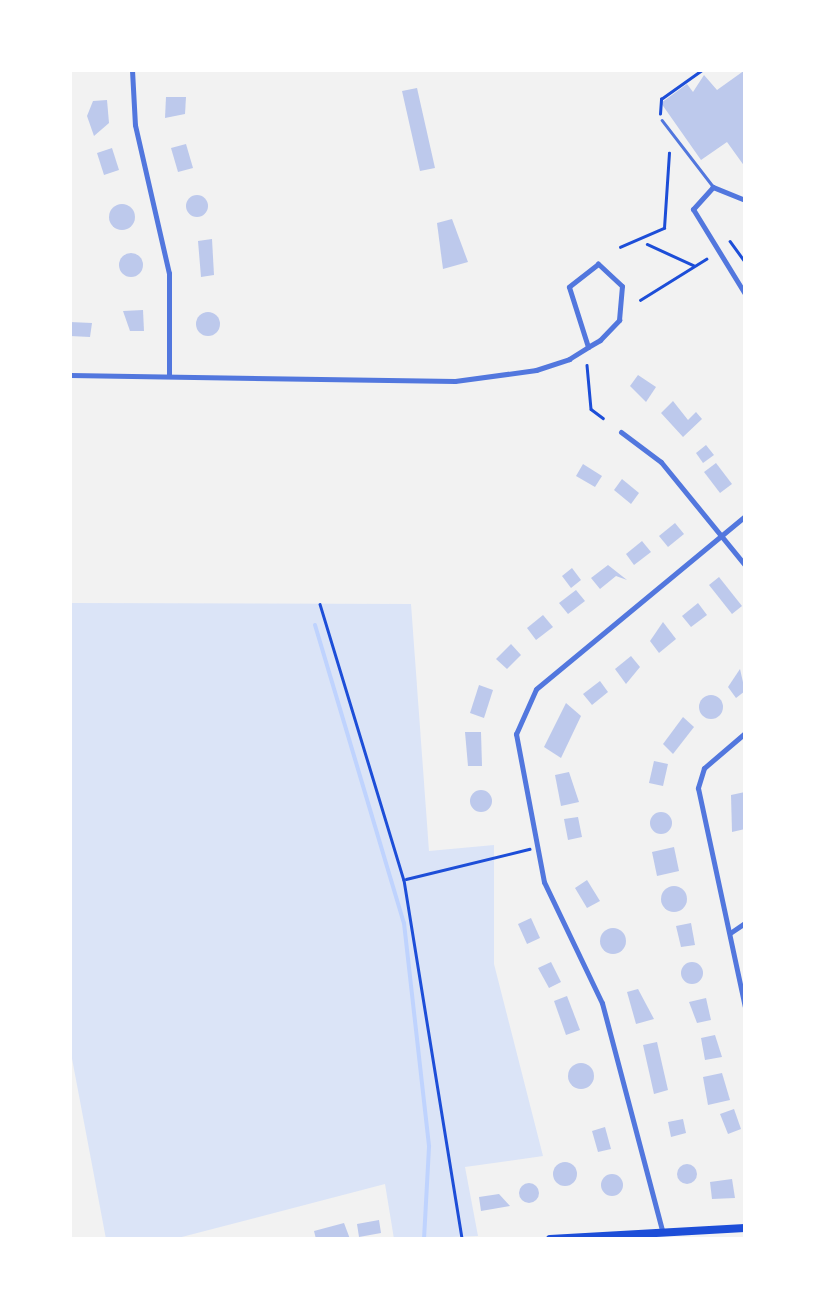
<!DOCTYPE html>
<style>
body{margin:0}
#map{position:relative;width:815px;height:1309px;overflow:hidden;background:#f2f2f2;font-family:"IBM Plex Serif",serif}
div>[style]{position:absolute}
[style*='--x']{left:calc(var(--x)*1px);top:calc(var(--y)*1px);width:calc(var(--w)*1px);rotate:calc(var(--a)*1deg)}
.green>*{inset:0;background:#dbe4f7}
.stream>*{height:4px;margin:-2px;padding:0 2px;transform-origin:2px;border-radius:2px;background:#bfd3fe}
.building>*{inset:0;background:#bdc9ec}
.round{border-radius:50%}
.path>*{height:2.5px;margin:-1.25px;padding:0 1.25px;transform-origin:1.25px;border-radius:1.25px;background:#1d4ed8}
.service>*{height:2.5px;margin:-1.25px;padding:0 1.25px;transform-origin:1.25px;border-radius:1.25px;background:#5277de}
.minor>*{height:5px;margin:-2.5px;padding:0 2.5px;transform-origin:2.5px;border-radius:2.5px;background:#5277de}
.secondary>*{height:8px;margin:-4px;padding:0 4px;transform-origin:4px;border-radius:4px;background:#1d4ed8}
span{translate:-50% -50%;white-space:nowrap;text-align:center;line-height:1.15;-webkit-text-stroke:8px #fff;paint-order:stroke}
.frame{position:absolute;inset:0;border:72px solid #fff;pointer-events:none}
</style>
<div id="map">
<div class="green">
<div style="clip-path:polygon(70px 603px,411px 604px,429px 851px,494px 845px,494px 964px,543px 1156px,465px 1167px,478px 1236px,394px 1239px,385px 1184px,174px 1239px,106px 1239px,70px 1048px)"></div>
</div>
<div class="stream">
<div style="--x:315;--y:625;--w:311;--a:73.4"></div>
<div style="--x:404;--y:923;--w:225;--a:83.6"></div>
<div style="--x:429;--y:1147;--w:92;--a:93.1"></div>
</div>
<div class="building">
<div style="clip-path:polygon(745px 70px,745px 167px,727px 142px,701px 160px,661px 103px,687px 84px,693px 92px,704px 75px,717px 90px)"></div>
<div style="clip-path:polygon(417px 88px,435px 168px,420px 171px,402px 91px)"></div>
<div style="clip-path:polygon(166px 97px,186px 97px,185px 114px,165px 118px)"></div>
<div style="clip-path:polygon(107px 100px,109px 123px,94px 136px,87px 116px,93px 101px)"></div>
<div style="clip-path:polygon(186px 144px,193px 168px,178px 172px,171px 148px)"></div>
<div style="clip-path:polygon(112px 148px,119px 170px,104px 175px,97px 153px)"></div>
<div class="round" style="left:186px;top:195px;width:22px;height:22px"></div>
<div class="round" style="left:109px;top:204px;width:26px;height:26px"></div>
<div style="clip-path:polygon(452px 219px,468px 262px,443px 269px,437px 223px)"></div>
<div style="clip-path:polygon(212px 239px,214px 275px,201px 277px,198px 241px)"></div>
<div class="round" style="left:119px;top:253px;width:24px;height:24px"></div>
<div style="clip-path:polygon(143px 310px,144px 331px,130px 331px,123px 311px)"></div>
<div class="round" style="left:196px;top:312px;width:24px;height:24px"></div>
<div style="clip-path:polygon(70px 322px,92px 323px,90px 337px,70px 336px)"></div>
<div style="clip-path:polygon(638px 375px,656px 387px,646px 402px,630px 386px)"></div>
<div style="clip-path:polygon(673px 401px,688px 420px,696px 412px,702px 419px,683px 437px,661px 413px)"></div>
<div style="clip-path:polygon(706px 445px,714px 455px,703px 463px,696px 453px)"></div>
<div style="clip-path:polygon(716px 463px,732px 484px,720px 493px,704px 472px)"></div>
<div style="clip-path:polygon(583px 464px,602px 476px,595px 487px,576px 476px)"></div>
<div style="clip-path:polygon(622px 479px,639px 493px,631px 504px,614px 490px)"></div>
<div style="clip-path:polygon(675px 523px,684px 534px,668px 547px,659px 536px)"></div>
<div style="clip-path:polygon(642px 541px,651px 552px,634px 565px,626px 554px)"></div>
<div style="clip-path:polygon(608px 565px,627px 580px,616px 576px,600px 589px,591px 578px)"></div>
<div style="clip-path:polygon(572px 568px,581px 580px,571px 588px,562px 576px)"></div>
<div style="clip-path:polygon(719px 577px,742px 606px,732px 614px,709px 585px)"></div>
<div style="clip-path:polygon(576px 590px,585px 601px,568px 614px,559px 603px)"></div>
<div style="clip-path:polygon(698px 603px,707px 615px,691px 627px,682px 616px)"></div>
<div style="clip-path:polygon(543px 615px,553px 627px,536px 640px,527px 628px)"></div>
<div style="clip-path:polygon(663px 622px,676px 639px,659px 653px,650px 641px)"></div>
<div style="clip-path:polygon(511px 644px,521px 655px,507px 669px,496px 659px)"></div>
<div style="clip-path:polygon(631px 656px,640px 667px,626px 684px,615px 669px)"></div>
<div style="clip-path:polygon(740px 669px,745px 691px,736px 698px,728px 687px)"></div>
<div style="clip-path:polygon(600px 681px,608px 692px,592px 705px,583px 694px)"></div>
<div style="clip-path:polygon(479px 685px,493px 690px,484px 718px,470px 713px)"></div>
<div class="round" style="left:699px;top:695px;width:24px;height:24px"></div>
<div style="clip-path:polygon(566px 703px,581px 716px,561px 758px,544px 747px)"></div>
<div style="clip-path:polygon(683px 717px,694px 727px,673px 754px,663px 744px)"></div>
<div style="clip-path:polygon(465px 732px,481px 732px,482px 766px,468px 766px)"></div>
<div style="clip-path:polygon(654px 761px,668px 764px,663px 786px,649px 783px)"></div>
<div style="clip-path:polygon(569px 772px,579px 802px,561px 806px,555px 775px)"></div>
<div class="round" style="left:470px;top:790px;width:22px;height:22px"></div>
<div style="clip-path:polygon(745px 792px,745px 829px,732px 832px,731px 795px)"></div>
<div class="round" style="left:650px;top:812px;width:22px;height:22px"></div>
<div style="clip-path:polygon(578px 817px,582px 837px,568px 840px,564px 819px)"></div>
<div style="clip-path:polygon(674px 847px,679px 871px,657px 876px,652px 852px)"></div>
<div style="clip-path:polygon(587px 880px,600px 901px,587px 908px,575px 888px)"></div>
<div class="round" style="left:661px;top:886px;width:26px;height:26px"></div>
<div style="clip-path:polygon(531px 918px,540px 938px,527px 944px,518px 924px)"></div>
<div style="clip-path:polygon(691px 923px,695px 945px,681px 947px,676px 926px)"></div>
<div class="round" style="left:600px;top:928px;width:26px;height:26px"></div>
<div style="clip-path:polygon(551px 962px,561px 982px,549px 988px,538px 968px)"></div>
<div class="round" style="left:681px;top:962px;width:22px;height:22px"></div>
<div style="clip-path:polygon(638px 989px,654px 1019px,636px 1024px,627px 992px)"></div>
<div style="clip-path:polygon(567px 996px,580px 1030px,566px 1035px,554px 1001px)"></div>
<div style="clip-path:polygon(706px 998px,711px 1020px,697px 1023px,689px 1002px)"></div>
<div style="clip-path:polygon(715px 1035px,722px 1057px,705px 1060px,701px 1038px)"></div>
<div style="clip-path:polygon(657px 1042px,668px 1090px,654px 1094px,643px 1045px)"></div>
<div class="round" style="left:568px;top:1063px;width:26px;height:26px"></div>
<div style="clip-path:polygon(722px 1073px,730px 1100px,708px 1105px,703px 1077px)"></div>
<div style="clip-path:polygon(734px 1109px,741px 1129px,728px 1134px,720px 1114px)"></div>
<div style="clip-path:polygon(683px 1119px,686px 1133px,671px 1137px,668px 1122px)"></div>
<div style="clip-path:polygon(605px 1127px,611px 1149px,598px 1152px,592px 1131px)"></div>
<div class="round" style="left:553px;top:1162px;width:24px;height:24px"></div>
<div class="round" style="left:677px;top:1164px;width:20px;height:20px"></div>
<div class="round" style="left:601px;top:1174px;width:22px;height:22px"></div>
<div style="clip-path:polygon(732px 1179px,735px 1198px,712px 1199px,710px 1182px)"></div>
<div class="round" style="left:519px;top:1183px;width:20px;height:20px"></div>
<div style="clip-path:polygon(499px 1194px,510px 1206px,481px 1211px,479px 1197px)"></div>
<div style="clip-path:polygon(379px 1220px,381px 1233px,359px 1237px,357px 1224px)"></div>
<div style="clip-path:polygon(344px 1223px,350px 1239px,316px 1239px,314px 1231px)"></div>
</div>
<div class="path">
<div style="--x:660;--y:114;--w:15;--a:-86"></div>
<div style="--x:661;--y:99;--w:50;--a:-35.3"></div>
<div style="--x:730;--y:241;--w:26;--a:54"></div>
<div style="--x:647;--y:244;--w:51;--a:24.5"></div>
<div style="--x:620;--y:247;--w:48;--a:-23.4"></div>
<div style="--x:664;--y:228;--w:75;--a:-86.2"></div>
<div style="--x:640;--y:300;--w:78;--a:-31.8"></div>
<div style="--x:587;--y:365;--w:44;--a:84.8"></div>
<div style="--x:591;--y:409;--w:15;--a:37"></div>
<div style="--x:320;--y:604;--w:288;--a:73.1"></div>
<div style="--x:404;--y:880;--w:364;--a:80.8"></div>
<div style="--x:406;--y:879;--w:127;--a:-13.7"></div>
</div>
<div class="service">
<div style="--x:662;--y:120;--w:82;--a:52.4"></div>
</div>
<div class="minor">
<div style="--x:132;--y:70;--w:55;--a:86.9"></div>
<div style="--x:135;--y:125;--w:152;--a:77.1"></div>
<div style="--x:169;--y:273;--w:103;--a:90"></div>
<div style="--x:745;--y:200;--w:35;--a:-158"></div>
<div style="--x:713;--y:187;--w:30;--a:132"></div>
<div style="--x:693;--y:209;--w:100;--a:58.5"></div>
<div style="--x:70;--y:375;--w:385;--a:0.9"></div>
<div style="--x:455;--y:381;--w:82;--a:-7.7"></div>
<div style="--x:536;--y:370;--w:35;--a:-18"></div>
<div style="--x:569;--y:359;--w:22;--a:-32"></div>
<div style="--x:588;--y:347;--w:14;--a:-30"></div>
<div style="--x:600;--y:340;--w:28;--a:-46"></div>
<div style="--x:619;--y:320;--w:34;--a:-85"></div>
<div style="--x:622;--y:286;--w:33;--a:-137"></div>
<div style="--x:598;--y:264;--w:37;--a:142"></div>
<div style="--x:569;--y:287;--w:63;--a:72.4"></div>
<div style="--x:621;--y:432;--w:50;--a:36.9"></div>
<div style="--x:661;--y:462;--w:133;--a:50.8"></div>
<div style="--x:745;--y:733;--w:54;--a:139.5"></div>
<div style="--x:704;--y:768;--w:21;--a:107"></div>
<div style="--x:698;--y:788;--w:224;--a:77.9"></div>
<div style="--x:730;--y:933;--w:18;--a:-34"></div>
<div style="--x:662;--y:1230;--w:235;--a:-104.8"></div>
<div style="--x:602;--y:1003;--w:134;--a:-115.6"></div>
<div style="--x:544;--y:882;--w:151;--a:-100.7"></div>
<div style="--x:516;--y:734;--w:49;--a:-66"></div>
<div style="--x:536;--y:689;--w:271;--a:-39.6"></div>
</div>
<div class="secondary">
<div style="--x:550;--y:1239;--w:195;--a:-3.2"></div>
</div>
<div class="frame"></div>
</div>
